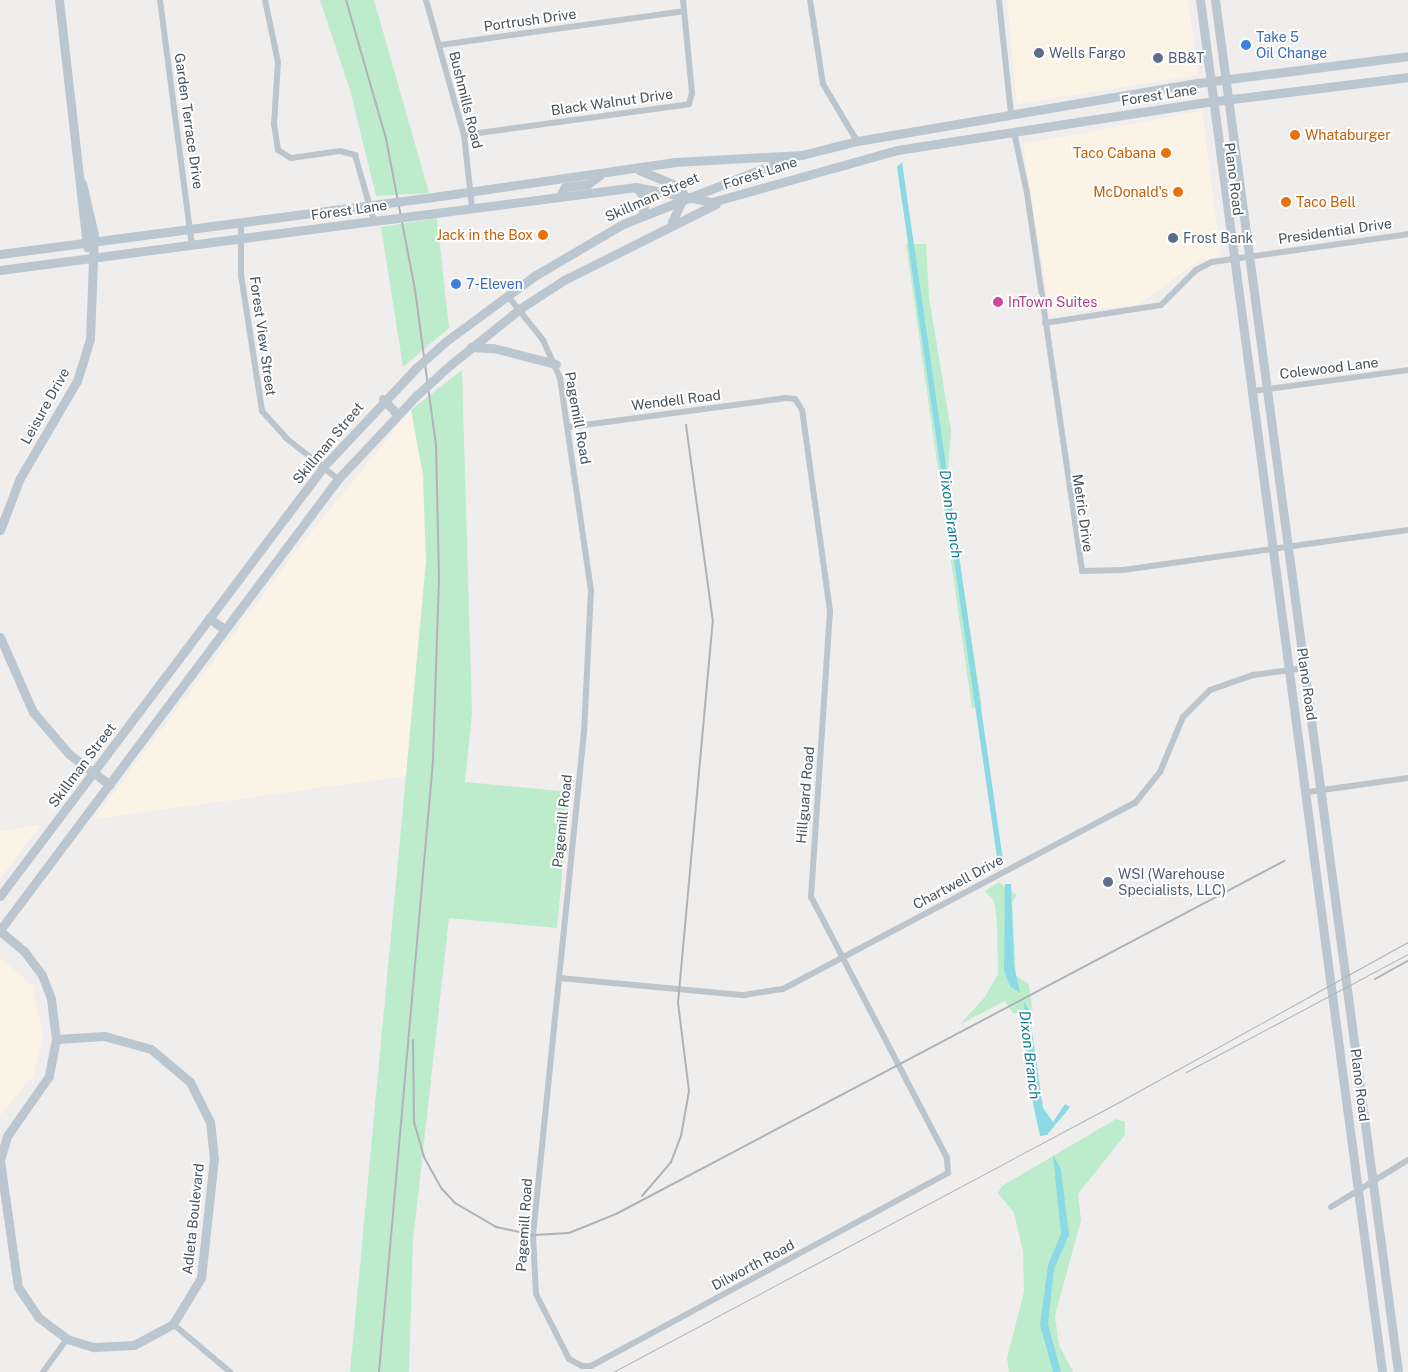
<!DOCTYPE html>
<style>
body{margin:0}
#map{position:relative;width:1408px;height:1372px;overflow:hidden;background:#f0eded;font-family:"Public Sans",sans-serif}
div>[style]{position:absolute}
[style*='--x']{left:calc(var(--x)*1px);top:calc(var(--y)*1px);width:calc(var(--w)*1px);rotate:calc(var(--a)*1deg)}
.commercial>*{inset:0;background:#faf3e6}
.green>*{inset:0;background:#bdeccc}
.water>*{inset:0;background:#8cd9e6}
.street>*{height:6px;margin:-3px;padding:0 3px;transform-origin:3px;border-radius:3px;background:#bcc5cc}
.secondary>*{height:9px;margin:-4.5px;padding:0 4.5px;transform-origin:4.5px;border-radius:4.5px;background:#bbc7d0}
.tram>*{height:1px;margin:-0.5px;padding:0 0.5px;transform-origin:0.5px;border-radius:0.5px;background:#afb3b7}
.rail>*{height:2px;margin:-1px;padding:0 1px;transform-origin:1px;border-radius:1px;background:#afb3b7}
.secondary-bridge>*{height:9px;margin:-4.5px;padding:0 4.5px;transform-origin:4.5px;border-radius:4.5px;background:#bbc7d0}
.dots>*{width:14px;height:14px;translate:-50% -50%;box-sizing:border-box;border:2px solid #fff;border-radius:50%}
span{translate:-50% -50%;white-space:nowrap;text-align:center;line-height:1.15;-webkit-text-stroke:4px #fff;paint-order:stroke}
.street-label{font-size:14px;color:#465159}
.shop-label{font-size:14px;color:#366cbe}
.left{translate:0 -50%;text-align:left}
.service-label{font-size:14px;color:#4e5e75}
.food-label{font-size:14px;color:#c56008}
.right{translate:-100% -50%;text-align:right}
.hotel-label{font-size:14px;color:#b23c85}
.water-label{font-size:15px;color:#147d91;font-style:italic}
</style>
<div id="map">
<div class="commercial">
<div style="clip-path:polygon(1007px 0,1188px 0,1198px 75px,1017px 104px)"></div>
<div style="clip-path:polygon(1202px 111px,1221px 256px,1199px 261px,1137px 305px,1050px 314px,1023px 144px)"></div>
<div style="clip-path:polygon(411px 410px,423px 475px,426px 562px,406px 776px,94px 819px,300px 546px)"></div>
<div style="clip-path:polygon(41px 825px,0 879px,0 831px)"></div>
<div style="clip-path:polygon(0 958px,32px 985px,43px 1035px,33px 1076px,0 1115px)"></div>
</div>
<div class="green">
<div style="clip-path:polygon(320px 0,374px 0,429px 193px,376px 196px,350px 90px)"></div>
<div style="clip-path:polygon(437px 218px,449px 328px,403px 367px,381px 227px)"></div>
<div style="clip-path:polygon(906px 244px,926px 244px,929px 297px,951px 431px,948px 468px,956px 539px,982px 707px,972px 708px)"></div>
<div style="clip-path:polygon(462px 370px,472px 714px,465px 782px,570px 792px,557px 928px,449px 918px,413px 1241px,409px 1372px,350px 1372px,426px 562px,423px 475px,411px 410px)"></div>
<div style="clip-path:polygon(999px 882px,1017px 895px,1012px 902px,1016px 976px,1029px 984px,1033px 1014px,1013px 1013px,1005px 1001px,959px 1025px,985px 997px,998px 974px,997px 920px,994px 901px,985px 891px)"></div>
<div style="clip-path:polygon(1116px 1119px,1125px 1122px,1125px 1135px,1078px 1194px,1081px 1220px,1055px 1316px,1059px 1345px,1073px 1372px,1009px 1372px,1007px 1358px,1024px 1292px,1023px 1251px,1014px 1213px,998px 1193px,1002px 1186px)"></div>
</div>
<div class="water">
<div style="clip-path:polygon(902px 162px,1003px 860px,998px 864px,897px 167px)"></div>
<div style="clip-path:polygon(1005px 884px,1011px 884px,1014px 966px,1020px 993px,1010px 986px,1004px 971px)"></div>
<div style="clip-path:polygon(1024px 1002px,1029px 1010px,1043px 1108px,1053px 1122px,1065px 1104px,1070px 1107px,1047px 1135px,1040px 1136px,1030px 1089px)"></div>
<div style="clip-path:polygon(1053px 1155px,1061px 1169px,1069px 1235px,1054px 1269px,1048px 1324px,1061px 1372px,1053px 1372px,1040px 1325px,1048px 1265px,1061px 1234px)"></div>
</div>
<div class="street">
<div style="--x:160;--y:0;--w:247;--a:82.6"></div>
<div style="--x:265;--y:0;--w:63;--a:78.2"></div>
<div style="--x:278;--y:62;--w:62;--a:93.7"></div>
<div style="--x:274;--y:124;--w:26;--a:81"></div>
<div style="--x:278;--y:150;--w:15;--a:32"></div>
<div style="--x:291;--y:158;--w:49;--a:-8.1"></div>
<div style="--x:340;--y:151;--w:16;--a:15"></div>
<div style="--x:355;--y:155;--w:69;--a:73.9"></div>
<div style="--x:426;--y:0;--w:140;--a:74.3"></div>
<div style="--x:464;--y:135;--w:73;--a:83.7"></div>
<div style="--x:810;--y:0;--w:85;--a:81.2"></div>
<div style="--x:823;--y:84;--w:66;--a:59.2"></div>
<div style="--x:999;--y:0;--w:115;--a:84"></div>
<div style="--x:440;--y:45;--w:246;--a:-7.9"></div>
<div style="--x:1014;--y:132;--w:62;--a:78"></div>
<div style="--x:1027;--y:193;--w:382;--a:81.7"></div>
<div style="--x:1082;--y:571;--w:41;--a:-1.4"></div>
<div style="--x:1123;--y:570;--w:288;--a:-8"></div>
<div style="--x:464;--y:135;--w:227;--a:-7.8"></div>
<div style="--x:689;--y:104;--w:11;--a:-75"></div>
<div style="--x:692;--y:93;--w:93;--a:-95.5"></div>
<div style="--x:241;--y:223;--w:52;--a:90"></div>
<div style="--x:241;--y:275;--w:138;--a:81.2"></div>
<div style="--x:262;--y:411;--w:36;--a:48"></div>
<div style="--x:286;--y:438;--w:66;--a:38.3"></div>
<div style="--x:507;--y:295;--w:58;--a:51.3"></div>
<div style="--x:543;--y:340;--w:42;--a:65.9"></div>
<div style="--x:560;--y:378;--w:214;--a:81.7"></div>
<div style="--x:591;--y:590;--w:142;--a:92.8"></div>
<div style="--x:584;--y:732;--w:506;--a:95.79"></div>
<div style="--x:533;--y:1235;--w:59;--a:87.1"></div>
<div style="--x:536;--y:1294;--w:73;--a:63.1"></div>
<div style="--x:569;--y:1359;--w:15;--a:28"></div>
<div style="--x:582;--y:1366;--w:9;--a:0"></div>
<div style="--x:591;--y:1366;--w:406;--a:-28.4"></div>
<div style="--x:948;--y:1173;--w:15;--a:-94"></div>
<div style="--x:947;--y:1158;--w:294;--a:-117.5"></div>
<div style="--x:811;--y:897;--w:287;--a:-86.2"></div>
<div style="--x:830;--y:611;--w:203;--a:-97.9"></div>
<div style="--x:802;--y:410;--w:13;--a:-122"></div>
<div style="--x:795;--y:399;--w:9;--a:-174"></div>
<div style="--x:786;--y:398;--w:219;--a:172.4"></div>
<div style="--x:1045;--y:323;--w:117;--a:-8.8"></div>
<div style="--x:1161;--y:305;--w:49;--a:-45"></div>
<div style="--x:1196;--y:270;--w:18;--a:-27"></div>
<div style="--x:1212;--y:262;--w:198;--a:-8.1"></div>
<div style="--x:1253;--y:391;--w:156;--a:-7.7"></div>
<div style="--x:1308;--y:792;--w:101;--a:-8"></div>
<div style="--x:559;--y:978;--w:186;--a:5.3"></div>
<div style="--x:744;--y:995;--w:39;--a:-9"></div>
<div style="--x:783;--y:989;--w:398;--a:-27.9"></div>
<div style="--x:1135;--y:803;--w:40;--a:-51"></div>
<div style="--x:1160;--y:772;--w:60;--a:-67.3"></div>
<div style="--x:1183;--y:717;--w:38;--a:-45"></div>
<div style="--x:1210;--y:690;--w:46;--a:-19.2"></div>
<div style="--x:1253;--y:675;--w:53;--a:-7.5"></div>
<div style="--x:1331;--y:1207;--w:90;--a:-31.4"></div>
<div style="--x:173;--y:1324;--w:75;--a:40.1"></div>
<div style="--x:43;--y:1372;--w:41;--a:-54"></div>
</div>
<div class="secondary">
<div style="--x:59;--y:0;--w:249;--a:83.5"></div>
<div style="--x:1200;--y:0;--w:1384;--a:82.44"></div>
<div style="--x:1215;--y:0;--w:1384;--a:82.4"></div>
<div style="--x:639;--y:170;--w:44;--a:22.5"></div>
<div style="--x:680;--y:187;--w:10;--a:66"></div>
<div style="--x:684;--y:196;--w:29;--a:115"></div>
<div style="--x:636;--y:187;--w:16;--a:50"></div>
<div style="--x:646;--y:199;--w:16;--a:104"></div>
<div style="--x:560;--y:196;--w:10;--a:-61"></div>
<div style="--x:565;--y:187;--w:23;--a:-7"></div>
<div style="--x:588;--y:184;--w:15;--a:-37"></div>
<div style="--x:426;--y:198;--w:252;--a:-8.2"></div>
<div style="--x:675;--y:162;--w:127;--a:-3.2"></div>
<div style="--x:802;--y:155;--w:57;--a:-14.3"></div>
<div style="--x:857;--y:141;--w:346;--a:-9.7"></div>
<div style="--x:1198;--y:83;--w:212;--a:-7.3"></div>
<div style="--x:428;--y:214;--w:210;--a:-7.4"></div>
<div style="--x:636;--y:187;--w:77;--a:11.2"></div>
<div style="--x:712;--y:202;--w:192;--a:-15.7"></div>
<div style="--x:897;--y:150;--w:307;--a:-8.8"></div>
<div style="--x:1200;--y:103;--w:210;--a:-7.1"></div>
<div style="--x:0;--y:254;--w:383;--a:-7.5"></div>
<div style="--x:0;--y:270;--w:385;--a:-7.5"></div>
<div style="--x:445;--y:342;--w:113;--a:-36.4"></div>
<div style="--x:536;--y:275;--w:101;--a:-30.4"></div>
<div style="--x:623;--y:224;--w:171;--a:-21.6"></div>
<div style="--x:471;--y:347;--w:22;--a:3"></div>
<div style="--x:493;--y:348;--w:65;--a:14.3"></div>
<div style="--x:450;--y:365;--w:91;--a:-38.8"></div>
<div style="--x:521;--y:308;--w:51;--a:-33.1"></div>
<div style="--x:564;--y:280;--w:170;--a:-26.6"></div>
<div style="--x:383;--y:399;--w:21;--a:47"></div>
<div style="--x:0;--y:530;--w:56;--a:-69"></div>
<div style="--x:20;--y:478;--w:113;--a:-59.6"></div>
<div style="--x:77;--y:381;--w:44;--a:-72.8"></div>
<div style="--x:90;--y:339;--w:104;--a:-87.8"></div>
<div style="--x:94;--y:235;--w:53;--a:-103"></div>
<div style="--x:209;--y:618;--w:19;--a:36"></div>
<div style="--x:0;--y:637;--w:82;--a:66.3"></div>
<div style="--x:33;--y:712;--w:55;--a:49.4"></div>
<div style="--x:69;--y:754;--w:51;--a:37.1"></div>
<div style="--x:0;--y:896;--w:538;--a:-53"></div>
<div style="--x:324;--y:466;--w:133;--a:-46.8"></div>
<div style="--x:0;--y:930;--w:564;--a:-53.15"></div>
<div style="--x:338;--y:479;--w:115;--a:-46.8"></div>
<div style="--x:0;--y:931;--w:31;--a:40"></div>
<div style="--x:24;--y:951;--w:30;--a:53"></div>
<div style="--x:42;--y:975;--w:26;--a:69"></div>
<div style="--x:51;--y:999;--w:40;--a:82.9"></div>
<div style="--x:56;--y:1039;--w:38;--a:101"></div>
<div style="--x:49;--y:1076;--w:73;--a:125"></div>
<div style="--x:7;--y:1136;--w:26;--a:106"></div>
<div style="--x:0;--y:1161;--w:127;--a:81.9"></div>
<div style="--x:18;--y:1287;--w:36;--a:56"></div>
<div style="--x:38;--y:1317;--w:36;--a:37"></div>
<div style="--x:67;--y:1339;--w:28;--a:17"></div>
<div style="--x:94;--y:1347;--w:40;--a:-2.9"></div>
<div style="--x:134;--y:1345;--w:44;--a:-28.3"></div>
<div style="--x:173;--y:1324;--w:54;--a:-58.7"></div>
<div style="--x:201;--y:1278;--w:120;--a:-83.8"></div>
<div style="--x:214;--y:1159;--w:37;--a:-96"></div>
<div style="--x:210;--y:1122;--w:45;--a:-116.6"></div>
<div style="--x:190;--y:1082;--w:51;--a:-139.8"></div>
<div style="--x:151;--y:1049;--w:49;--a:-164.5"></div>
<div style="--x:104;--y:1036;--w:48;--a:176.4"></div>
</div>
<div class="tram">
<div style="--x:1186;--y:1072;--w:251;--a:-28"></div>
<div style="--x:613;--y:1372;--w:574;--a:-28.08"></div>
<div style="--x:1119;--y:1102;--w:330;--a:-29"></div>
</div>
<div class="rail">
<div style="--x:346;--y:0;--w:145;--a:73.9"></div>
<div style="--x:386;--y:139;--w:154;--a:79.1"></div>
<div style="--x:415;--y:290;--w:157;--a:82.3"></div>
<div style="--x:436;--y:446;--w:132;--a:88.7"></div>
<div style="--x:439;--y:578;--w:183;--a:91.9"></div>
<div style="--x:433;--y:761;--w:613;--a:95.05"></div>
<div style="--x:1375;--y:979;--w:38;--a:-29"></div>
<div style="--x:413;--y:1040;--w:82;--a:89.3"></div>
<div style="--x:414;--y:1122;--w:36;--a:74"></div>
<div style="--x:424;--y:1157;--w:37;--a:61"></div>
<div style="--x:442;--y:1189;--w:19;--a:47"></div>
<div style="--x:455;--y:1203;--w:48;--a:30.3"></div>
<div style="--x:496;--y:1227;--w:38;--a:12"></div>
<div style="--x:533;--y:1235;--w:36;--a:-3"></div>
<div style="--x:569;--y:1233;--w:51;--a:-22"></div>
<div style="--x:616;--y:1214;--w:756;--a:-27.85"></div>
<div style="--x:642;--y:1196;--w:45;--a:-49.5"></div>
<div style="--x:671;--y:1162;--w:28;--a:-69"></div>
<div style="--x:681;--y:1136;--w:46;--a:-79.9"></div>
<div style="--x:689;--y:1091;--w:89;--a:-97.1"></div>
<div style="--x:678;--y:1003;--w:383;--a:-84.8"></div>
<div style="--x:713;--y:622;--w:199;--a:-97.8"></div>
</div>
<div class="secondary-bridge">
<div style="--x:380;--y:204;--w:46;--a:-7.4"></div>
<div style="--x:382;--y:220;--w:46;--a:-7.4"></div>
<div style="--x:415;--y:369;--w:40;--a:-42"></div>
<div style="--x:417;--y:395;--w:45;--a:-42.3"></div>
</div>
<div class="dots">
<div style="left:1246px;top:45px;background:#3f7fe0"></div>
<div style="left:1039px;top:53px;background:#5c6f8a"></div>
<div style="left:1158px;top:58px;background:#5c6f8a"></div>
<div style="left:1295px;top:135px;background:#e8710a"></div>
<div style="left:1166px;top:153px;background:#e8710a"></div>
<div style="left:1178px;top:192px;background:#e8710a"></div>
<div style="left:1286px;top:202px;background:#e8710a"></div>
<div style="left:543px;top:235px;background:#e8710a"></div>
<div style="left:1173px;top:238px;background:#5c6f8a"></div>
<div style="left:456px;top:284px;background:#3f7fe0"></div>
<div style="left:998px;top:302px;background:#d1479c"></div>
<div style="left:1108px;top:882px;background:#5c6f8a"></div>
</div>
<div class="street-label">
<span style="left:530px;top:20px;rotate:-8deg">Portrush Drive</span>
<span style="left:1159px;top:95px;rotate:-9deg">Forest Lane</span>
<span style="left:466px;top:100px;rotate:76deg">Bushmills Road</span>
<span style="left:612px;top:102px;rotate:-8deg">Black Walnut Drive</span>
<span style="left:189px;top:121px;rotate:82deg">Garden Terrace Drive</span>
<span style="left:760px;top:173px;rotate:-18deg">Forest Lane</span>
<span style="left:1234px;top:179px;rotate:83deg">Plano Road</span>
<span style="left:652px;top:197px;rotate:-24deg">Skillman Street</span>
<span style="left:349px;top:210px;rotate:-8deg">Forest Lane</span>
<span style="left:1335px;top:231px;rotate:-8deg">Presidential Drive</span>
<span style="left:263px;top:336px;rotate:82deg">Forest View Street</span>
<span style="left:1329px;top:368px;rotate:-7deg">Colewood Lane</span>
<span style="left:676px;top:400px;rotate:-7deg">Wendell Road</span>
<span style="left:45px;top:406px;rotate:-61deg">Leisure Drive</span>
<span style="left:578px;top:418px;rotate:80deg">Pagemill Road</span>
<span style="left:328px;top:443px;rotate:-50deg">Skillman Street</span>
<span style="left:1083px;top:513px;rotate:82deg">Metric Drive</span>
<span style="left:1307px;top:684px;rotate:82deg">Plano Road</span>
<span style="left:82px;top:765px;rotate:-53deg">Skillman Street</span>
<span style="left:805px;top:795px;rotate:-85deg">Hillguard Road</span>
<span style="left:562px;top:821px;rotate:-84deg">Pagemill Road</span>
<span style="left:958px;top:882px;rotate:-28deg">Chartwell Drive</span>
<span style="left:1360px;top:1085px;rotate:83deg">Plano Road</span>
<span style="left:193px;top:1219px;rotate:-84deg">Adleta Boulevard</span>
<span style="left:524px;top:1225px;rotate:-86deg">Pagemill Road</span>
<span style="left:753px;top:1265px;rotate:-28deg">Dilworth Road</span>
</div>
<div class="shop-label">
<span class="left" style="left:1256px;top:45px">Take 5<br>Oil Change</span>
<span class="left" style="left:466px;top:284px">7-Eleven</span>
</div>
<div class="service-label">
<span class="left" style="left:1049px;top:53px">Wells Fargo</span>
<span class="left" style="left:1168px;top:58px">BB&amp;T</span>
<span class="left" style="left:1183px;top:238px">Frost Bank</span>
<span class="left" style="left:1118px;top:882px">WSI (Warehouse<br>Specialists, LLC)</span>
</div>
<div class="food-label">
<span class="left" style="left:1305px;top:135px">Whataburger</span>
<span class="right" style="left:1156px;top:153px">Taco Cabana</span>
<span class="right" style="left:1168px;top:192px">McDonald's</span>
<span class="left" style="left:1296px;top:202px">Taco Bell</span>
<span class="right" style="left:533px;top:235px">Jack in the Box</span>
</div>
<div class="hotel-label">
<span class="left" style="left:1008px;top:302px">InTown Suites</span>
</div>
<div class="water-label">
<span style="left:951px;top:514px;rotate:82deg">Dixon Branch</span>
<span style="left:1030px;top:1055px;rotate:83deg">Dixon Branch</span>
</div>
</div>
